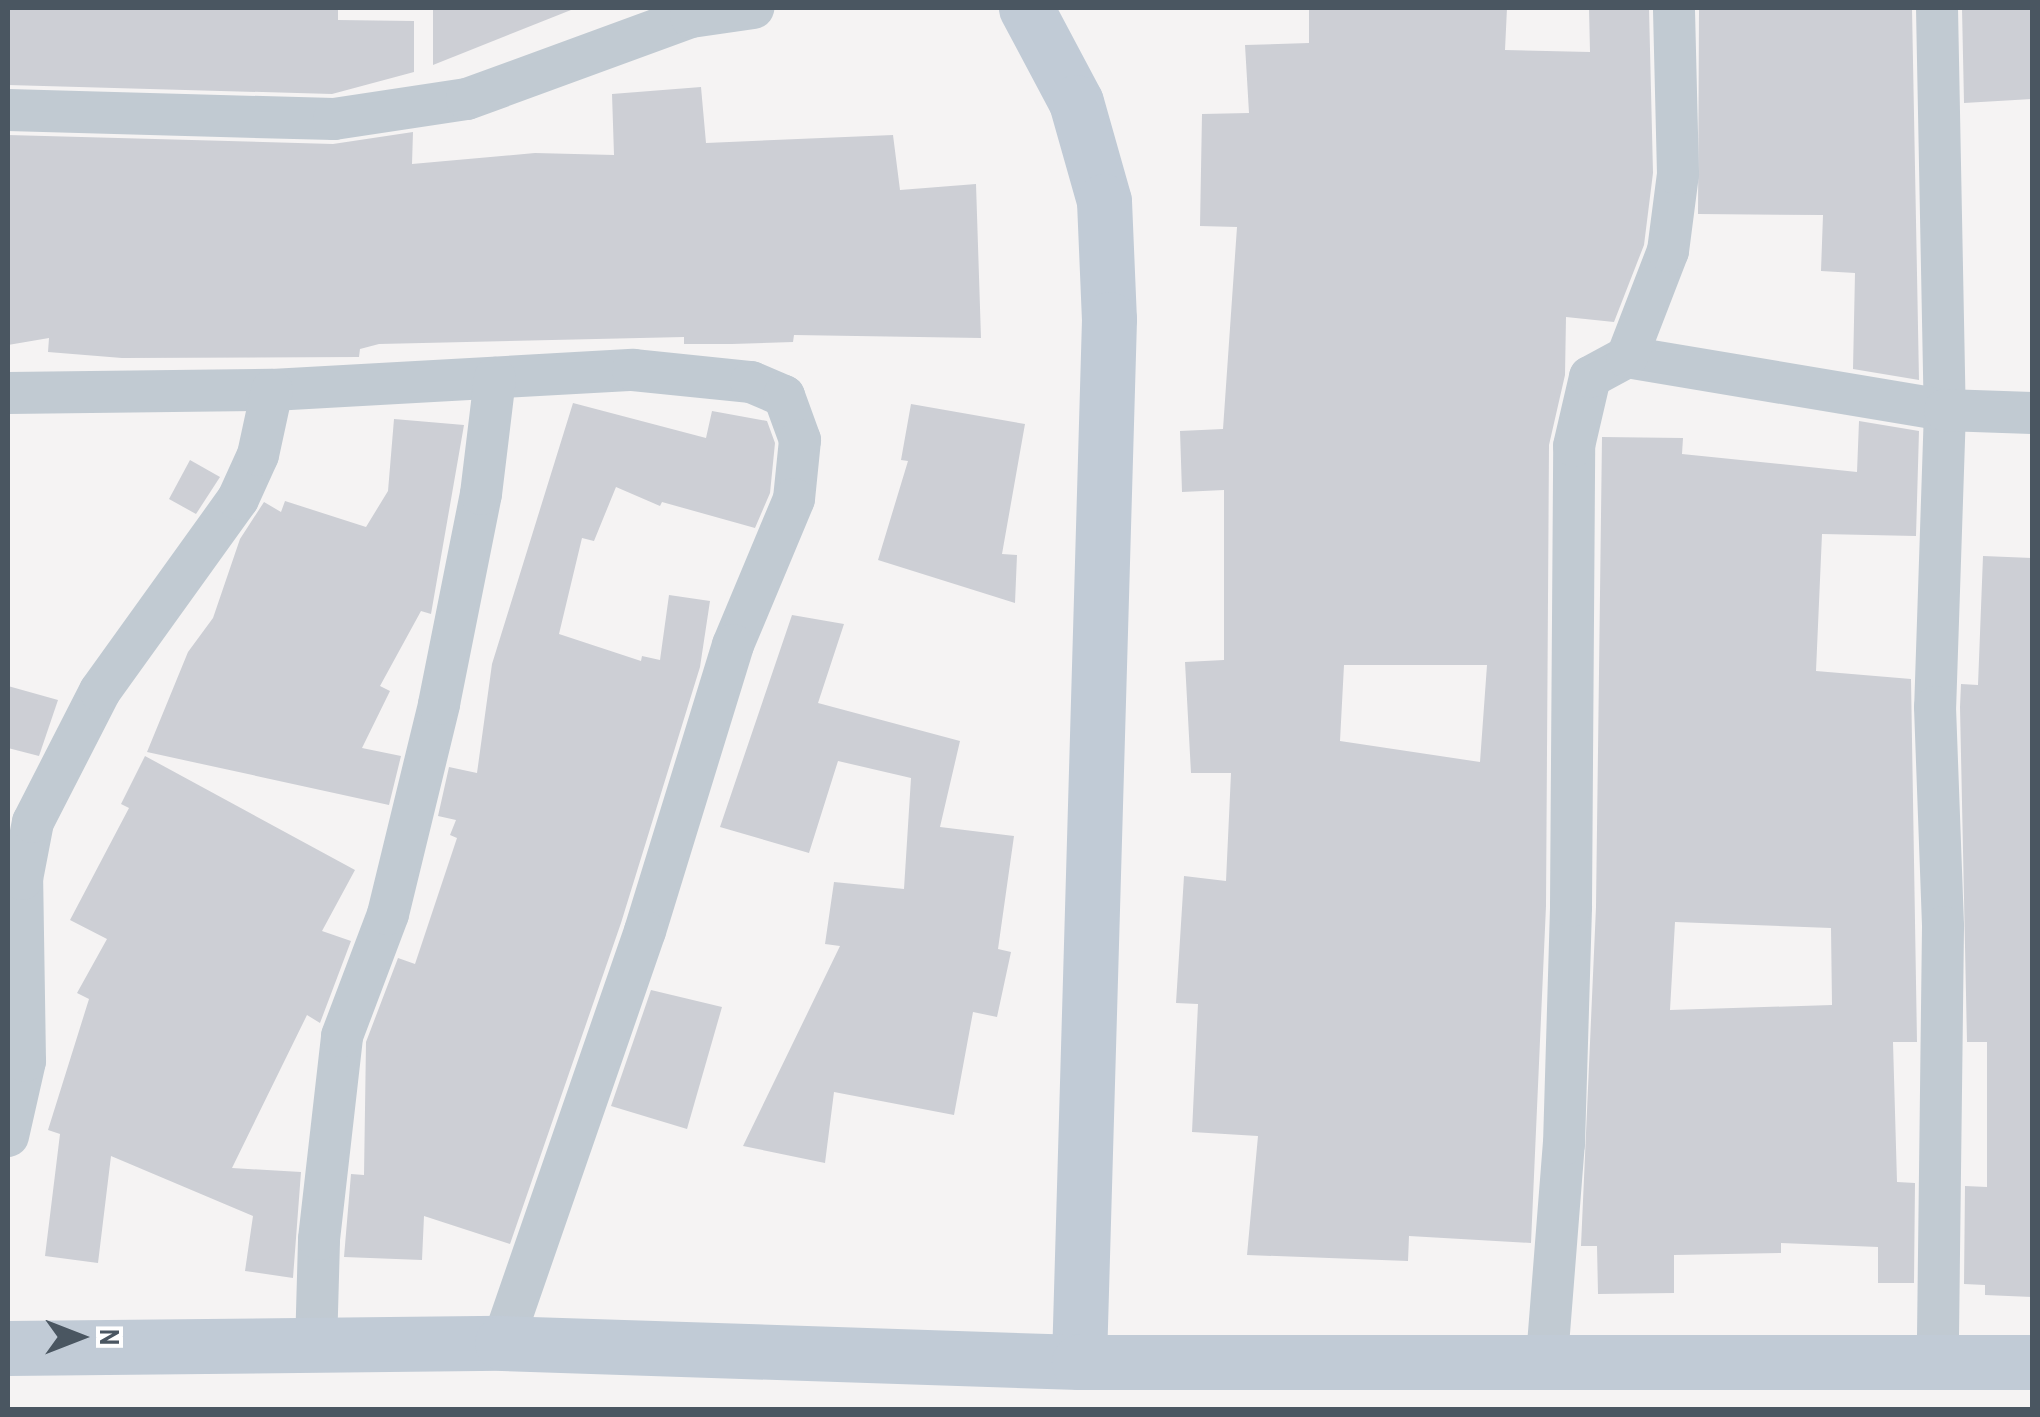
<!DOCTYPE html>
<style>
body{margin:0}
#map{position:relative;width:2040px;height:1417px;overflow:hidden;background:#f5f3f3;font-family:"Archivo Narrow",sans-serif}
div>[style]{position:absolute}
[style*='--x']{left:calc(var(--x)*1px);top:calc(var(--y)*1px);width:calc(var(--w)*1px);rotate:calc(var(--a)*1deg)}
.building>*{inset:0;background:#cdcfd5}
.street>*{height:42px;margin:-21px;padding:0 21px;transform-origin:21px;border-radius:21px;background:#c1cad2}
.secondary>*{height:55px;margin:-27.5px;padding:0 27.5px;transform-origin:27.5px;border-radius:27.5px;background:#c1cbd6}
span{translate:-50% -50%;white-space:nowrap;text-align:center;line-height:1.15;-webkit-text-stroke:10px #fff;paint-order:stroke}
.frame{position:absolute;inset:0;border:10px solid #4a5661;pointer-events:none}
.north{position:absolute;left:30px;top:1287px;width:100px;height:100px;-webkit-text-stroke:8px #fff;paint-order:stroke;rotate:90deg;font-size:28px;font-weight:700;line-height:40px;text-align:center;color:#4a5661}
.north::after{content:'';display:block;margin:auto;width:35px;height:45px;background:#4a5661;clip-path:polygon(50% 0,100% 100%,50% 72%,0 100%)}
</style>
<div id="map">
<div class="building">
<div style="clip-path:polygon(8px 8px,338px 8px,338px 20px,414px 21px,414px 72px,332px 94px,8px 85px)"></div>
<div style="clip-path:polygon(433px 8px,570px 8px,571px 10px,433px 65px)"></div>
<div style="clip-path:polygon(evenodd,1309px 8px,1507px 8px,1505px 50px,1590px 52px,1589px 8px,1649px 8px,1653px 173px,1644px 245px,1614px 322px,1566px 317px,1565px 375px,1549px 445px,1546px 906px,1531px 1243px,1409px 1236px,1408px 1261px,1247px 1255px,1258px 1136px,1192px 1132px,1198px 1004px,1176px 1003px,1184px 876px,1226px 881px,1231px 773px,1191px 773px,1185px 662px,1224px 660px,1224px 490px,1182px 492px,1180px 431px,1223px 429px,1237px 227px,1200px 226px,1202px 114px,1249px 113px,1245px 45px,1309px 43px,1309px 8px,1344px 665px,1487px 665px,1480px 762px,1340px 741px,1344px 665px)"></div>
<div style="clip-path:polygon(1699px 8px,1912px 8px,1919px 380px,1853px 369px,1855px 273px,1821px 271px,1823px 215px,1698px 214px)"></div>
<div style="clip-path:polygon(1962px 8px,2032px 8px,2032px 99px,1964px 103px)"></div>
<div style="clip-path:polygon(701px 87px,706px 143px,893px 135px,900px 190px,976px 184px,981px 338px,794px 335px,793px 342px,732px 344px,684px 344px,684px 337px,379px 344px,360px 349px,359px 357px,122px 358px,48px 352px,49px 338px,8px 345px,8px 135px,333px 144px,413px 132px,412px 164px,535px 153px,614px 155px,612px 94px)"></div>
<div style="clip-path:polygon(573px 403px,706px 438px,712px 411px,767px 421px,775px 443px,770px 493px,755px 528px,662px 502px,660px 506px,616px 487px,594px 541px,582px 538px,559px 634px,641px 661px,642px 656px,660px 660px,669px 595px,710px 601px,700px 667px,621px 923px,510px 1244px,424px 1216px,422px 1260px,344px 1257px,351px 1174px,364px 1175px,366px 1042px,398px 958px,415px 964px,457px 838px,450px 835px,456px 820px,438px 816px,449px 767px,477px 773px,492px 664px)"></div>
<div style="clip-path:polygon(911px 404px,1025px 424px,1002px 554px,1017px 555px,1015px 603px,878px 560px,908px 461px,901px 460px)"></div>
<div style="clip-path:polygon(394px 419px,464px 425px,431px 614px,421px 611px,380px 686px,390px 691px,362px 748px,401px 756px,389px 805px,147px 752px,188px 652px,213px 618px,240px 539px,264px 502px,281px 512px,285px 501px,366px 527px,388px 491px)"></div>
<div style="clip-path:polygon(evenodd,1859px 421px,1919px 431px,1916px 536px,1822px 534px,1816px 671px,1911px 679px,1917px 1042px,1893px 1042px,1897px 1182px,1915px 1183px,1914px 1283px,1878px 1283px,1878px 1247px,1781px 1243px,1781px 1253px,1674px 1255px,1674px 1293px,1598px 1294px,1597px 1246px,1581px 1246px,1596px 907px,1602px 437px,1683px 438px,1682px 454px,1857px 472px,1859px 421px,1675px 922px,1831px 928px,1832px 1005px,1670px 1010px,1675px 922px)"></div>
<div style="clip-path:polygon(190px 460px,220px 477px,196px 514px,169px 499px)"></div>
<div style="clip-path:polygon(1983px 556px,2032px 558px,2032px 1297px,1985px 1295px,1985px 1285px,1964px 1284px,1965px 1186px,1987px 1187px,1987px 1042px,1967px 1042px,1960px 707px,1961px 684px,1978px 685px)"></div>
<div style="clip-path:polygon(792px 615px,844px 624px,818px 703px,960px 741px,940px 827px,1014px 836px,998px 949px,1011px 952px,997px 1017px,973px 1012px,954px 1115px,834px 1092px,825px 1163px,743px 1146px,840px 946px,825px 944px,834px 882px,904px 889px,911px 778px,838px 761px,809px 853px,720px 827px)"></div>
<div style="clip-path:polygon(8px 686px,58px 700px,39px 756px,8px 748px)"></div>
<div style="clip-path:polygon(145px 756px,355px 870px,322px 931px,351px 941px,320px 1023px,307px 1015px,232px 1168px,301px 1172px,293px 1278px,245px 1271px,253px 1216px,111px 1156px,98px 1263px,45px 1256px,60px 1134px,48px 1130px,89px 999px,77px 993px,107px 939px,70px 920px,129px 808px,121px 804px)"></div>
<div style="clip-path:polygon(651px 990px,722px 1007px,687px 1129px,611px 1106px)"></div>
</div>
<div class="street">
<div style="--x:1937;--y:8;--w:402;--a:88.9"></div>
<div style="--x:1945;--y:410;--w:297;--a:91.9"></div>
<div style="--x:1935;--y:707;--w:220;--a:87.9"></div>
<div style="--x:1943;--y:927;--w:433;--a:90.7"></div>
<div style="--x:8;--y:110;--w:326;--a:1.6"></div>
<div style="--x:334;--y:119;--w:134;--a:-8.6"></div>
<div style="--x:467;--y:99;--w:239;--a:-20.1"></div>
<div style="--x:691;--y:17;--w:63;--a:-8.3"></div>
<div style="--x:1627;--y:357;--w:322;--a:9.5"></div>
<div style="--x:1945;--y:410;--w:87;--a:2"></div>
<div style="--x:8;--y:393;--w:264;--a:-0.7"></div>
<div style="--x:272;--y:390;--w:362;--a:-3.2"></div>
<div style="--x:633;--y:370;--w:119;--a:5.8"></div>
<div style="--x:751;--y:382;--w:36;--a:23"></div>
<div style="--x:784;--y:396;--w:47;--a:70"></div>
<div style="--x:800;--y:440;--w:59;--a:95.8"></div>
<div style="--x:794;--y:499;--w:158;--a:112.7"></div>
<div style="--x:733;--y:645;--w:299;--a:107.1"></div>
<div style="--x:645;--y:931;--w:436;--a:109.1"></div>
<div style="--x:8;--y:1136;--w:77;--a:-77.2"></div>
<div style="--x:25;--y:1061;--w:182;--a:-90.9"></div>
<div style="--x:22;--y:879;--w:58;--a:-79.1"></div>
<div style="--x:33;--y:822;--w:147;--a:-62.9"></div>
<div style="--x:100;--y:691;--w:236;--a:-54.3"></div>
<div style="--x:238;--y:499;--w:48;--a:-65.6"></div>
<div style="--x:258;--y:455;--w:66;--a:-77.8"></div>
<div style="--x:316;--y:1348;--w:109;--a:-88.4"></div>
<div style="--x:319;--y:1239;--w:204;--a:-83.5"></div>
<div style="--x:342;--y:1036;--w:130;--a:-69.3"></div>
<div style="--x:388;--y:914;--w:216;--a:-76.3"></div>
<div style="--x:439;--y:704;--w:214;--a:-78.7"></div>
<div style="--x:481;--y:494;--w:117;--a:-83.1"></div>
<div style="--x:1547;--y:1358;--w:215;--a:-85.5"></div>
<div style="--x:1564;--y:1144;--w:238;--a:-88.3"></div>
<div style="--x:1571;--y:906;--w:460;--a:-89.6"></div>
<div style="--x:1574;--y:446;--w:71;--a:-76.9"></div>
<div style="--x:1590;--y:377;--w:42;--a:-28.4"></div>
<div style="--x:1627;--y:357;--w:114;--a:-68.9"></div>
<div style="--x:1668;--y:251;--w:78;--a:-82.6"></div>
<div style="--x:1678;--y:174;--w:166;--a:-91.4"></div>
</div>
<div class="secondary">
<div style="--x:1026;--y:8;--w:106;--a:62"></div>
<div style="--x:1076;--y:102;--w:103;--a:74.2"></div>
<div style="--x:1104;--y:201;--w:118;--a:87.6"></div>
<div style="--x:1109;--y:319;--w:1043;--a:91.65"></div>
<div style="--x:8;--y:1348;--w:494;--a:-0.6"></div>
<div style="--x:502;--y:1343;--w:577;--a:1.89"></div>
<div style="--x:1079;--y:1362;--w:953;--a:0"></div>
</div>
<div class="frame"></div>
<div class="north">N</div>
</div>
